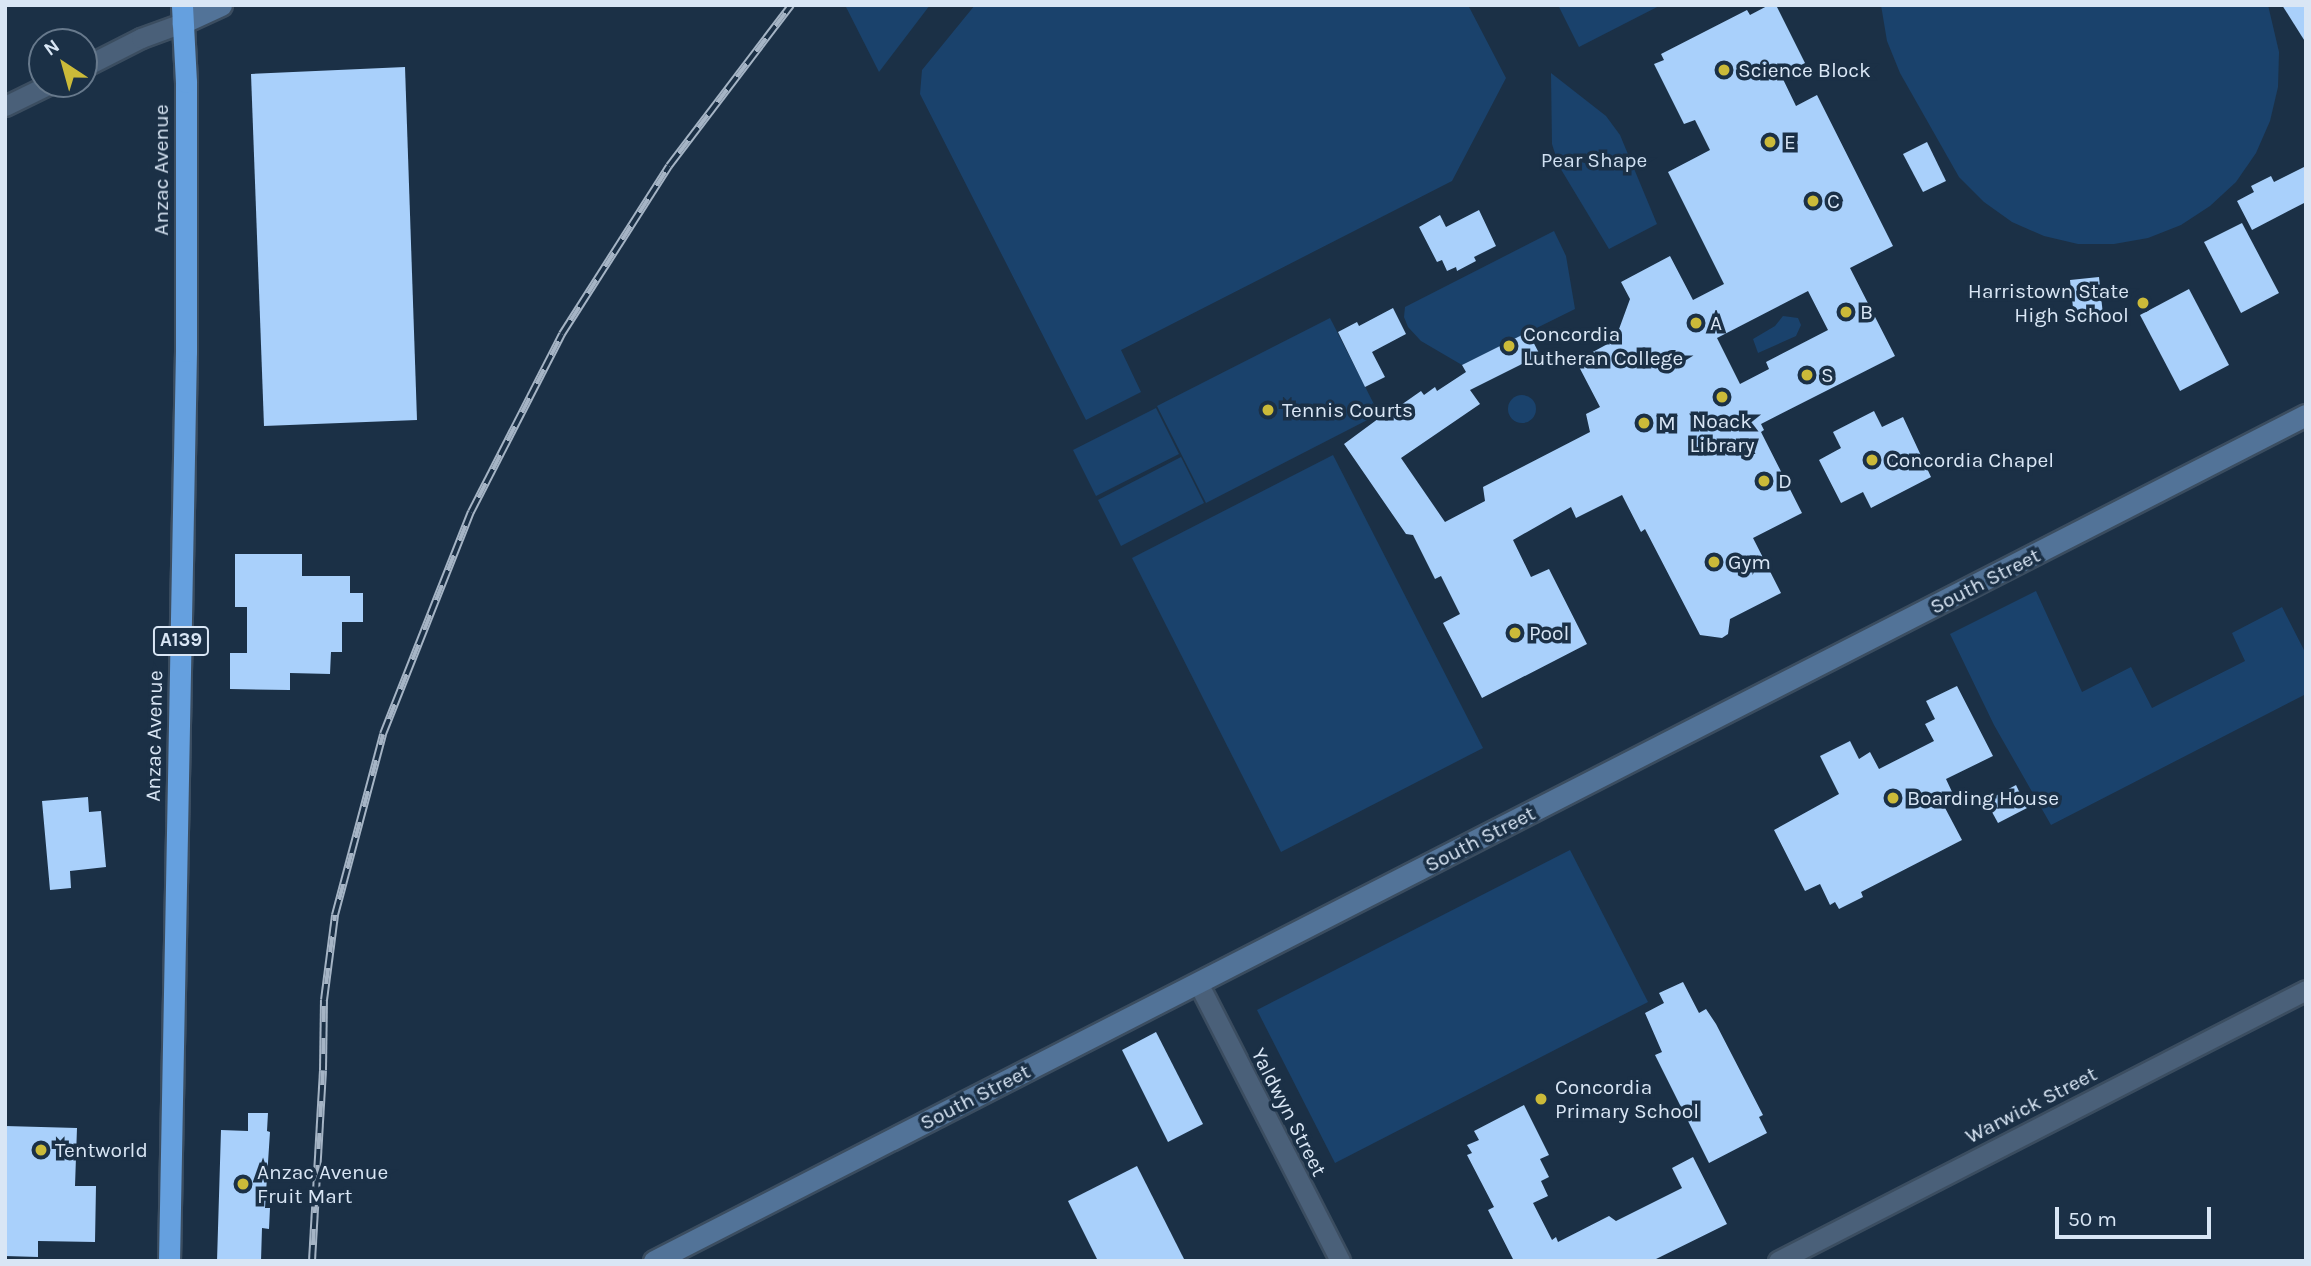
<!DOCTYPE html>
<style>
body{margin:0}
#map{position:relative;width:2311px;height:1266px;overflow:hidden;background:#1b3046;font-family:Karla,sans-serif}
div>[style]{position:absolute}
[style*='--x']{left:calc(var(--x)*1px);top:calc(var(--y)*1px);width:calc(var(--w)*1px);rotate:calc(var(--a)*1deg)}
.green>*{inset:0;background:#1a426c}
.round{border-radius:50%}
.building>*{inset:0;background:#a9d0fb}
.roads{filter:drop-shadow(2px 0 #3b4d60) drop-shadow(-2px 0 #3b4d60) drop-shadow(0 2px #3b4d60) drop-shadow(0 -2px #3b4d60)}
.street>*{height:19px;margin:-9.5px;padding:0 9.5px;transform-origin:9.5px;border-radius:9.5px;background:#4a6079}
.secondary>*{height:21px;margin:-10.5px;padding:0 10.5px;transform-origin:10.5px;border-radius:10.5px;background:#527398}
.highway>*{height:21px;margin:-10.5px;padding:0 10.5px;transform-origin:10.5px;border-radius:10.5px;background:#65a0df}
.rail>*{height:8px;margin-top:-4px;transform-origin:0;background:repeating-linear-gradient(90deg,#1b3046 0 16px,#a5b4c5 0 32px);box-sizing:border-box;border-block:2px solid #a5b4c5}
.dots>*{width:19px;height:19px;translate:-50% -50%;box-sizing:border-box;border:4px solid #1b3046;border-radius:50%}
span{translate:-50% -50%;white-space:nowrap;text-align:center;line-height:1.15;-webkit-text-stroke:7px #1b3046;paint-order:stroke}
.shield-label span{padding:2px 5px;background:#1b3046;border:2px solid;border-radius:5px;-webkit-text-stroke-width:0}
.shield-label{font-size:19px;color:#d9e6f5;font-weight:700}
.poi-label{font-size:21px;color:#d9e6f5}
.left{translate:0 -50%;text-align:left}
.right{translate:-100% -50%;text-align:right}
.park-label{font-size:21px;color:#cfdff1}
.street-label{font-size:21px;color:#d9e6f5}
.frame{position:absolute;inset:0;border:7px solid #d9e6f5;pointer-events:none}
.north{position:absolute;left:28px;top:28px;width:70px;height:70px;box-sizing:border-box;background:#1b3046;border:2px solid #67798c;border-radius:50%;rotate:324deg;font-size:19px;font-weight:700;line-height:28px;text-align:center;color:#d9e6f5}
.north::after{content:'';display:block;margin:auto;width:24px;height:32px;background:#cbba39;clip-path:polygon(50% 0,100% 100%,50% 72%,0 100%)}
.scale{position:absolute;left:2055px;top:1207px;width:156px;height:32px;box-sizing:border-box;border:4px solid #d9e6f5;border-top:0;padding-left:9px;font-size:21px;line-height:24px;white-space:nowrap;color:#d9e6f5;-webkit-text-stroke:5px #1b3046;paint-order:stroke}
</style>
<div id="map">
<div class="green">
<div style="clip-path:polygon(845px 5px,930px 5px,879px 72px)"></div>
<div style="clip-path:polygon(975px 5px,1468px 5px,1506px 78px,1452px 181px,1121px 350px,1141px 392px,1086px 420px,920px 94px,922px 70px)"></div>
<div style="clip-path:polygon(1558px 5px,1661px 5px,1579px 47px)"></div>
<div style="clip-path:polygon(1881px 5px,2268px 5px,2279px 52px,2278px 87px,2270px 121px,2256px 153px,2236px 182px,2210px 206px,2181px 225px,2148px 238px,2114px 244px,2078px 244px,2044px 236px,2012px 222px,1984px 202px,1959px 177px,1900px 73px,1887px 41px)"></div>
<div style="clip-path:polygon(1551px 73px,1606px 116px,1620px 135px,1657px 224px,1609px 249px,1559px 166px,1552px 144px)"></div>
<div style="clip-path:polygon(1554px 231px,1566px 256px,1575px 309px,1462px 365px,1421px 341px,1408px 327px,1404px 317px,1405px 307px)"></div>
<div style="clip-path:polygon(1783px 316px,1798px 318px,1801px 325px,1796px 336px,1758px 353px,1753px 339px,1775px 326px)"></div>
<div style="clip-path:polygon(1330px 318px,1379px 414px,1206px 503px,1157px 406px)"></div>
<div class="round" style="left:1508px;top:395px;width:28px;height:28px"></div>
<div style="clip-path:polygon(1156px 408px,1179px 454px,1096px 496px,1073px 450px)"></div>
<div style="clip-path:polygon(1333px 455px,1483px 748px,1281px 852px,1132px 558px)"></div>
<div style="clip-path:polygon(1181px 457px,1204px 503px,1121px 546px,1098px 500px)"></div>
<div style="clip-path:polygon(2036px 591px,2082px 692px,2131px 667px,2152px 708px,2245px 661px,2232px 633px,2282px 607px,2306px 654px,2306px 694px,2051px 825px,1994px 725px,1950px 634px)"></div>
<div style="clip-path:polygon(1570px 850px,1648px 1002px,1335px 1163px,1257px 1010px)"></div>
</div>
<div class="building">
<div style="clip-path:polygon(evenodd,1769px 5px,1776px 5px,1805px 63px,1781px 75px,1796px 106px,1817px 95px,1893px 246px,1850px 268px,1895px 356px,1761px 424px,1764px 430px,1761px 432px,1802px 513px,1753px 538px,1781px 593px,1730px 619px,1728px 634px,1722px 638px,1700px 635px,1645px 529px,1641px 532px,1622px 495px,1576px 518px,1571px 507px,1513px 540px,1531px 577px,1549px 569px,1587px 644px,1482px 698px,1443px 623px,1460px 614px,1441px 576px,1435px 579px,1413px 535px,1406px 534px,1344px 444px,1390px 410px,1391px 412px,1421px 391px,1424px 395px,1435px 387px,1437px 391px,1466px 372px,1462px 365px,1528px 332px,1540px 355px,1470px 390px,1480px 404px,1401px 458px,1445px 522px,1485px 501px,1483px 487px,1590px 432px,1586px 414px,1600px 407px,1576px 361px,1615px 340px,1630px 299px,1621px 282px,1670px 256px,1693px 300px,1724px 284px,1668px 172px,1710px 150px,1695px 120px,1684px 124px,1654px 64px,1664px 60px,1661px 54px,1747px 10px,1750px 15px,1769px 5px,1808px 291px,1828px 330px,1766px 362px,1769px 369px,1740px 384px,1717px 338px,1808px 291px)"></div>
<div style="clip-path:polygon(2282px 5px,2306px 5px,2306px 43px)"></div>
<div style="clip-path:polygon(405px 67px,417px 420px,264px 426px,251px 74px)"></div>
<div style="clip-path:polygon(1927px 142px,1946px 181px,1923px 192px,1903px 154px)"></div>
<div style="clip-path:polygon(2306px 166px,2306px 202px,2252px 230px,2237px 201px,2254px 192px,2251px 186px,2271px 176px,2274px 182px)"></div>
<div style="clip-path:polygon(1479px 210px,1496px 246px,1474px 257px,1476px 261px,1457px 271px,1456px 267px,1447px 271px,1442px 260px,1437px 262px,1419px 227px,1440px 215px,1446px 227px)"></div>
<div style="clip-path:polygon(2242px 223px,2279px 293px,2241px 313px,2204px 242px)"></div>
<div style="clip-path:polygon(2099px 277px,2103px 315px,2074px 317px,2070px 280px)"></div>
<div style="clip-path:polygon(2189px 289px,2229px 365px,2180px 391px,2140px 315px)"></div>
<div style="clip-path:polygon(1393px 308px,1406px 334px,1372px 352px,1385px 377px,1365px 387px,1338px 332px,1357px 322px,1359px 326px)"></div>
<div style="clip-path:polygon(1874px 411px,1882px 427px,1903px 417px,1931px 477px,1871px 508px,1863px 492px,1841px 503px,1819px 460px,1841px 448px,1833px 432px)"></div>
<div style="clip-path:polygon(235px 554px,302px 554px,302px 576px,350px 576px,350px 593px,363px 593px,363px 622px,342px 622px,342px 652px,331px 652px,330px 674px,290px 673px,290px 690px,230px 689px,230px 653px,247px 653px,247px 607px,235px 607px)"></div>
<div style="clip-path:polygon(1957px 686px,1993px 756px,1946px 779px,1953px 794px,1945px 798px,1948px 802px,1943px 804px,1962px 840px,1861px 892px,1863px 897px,1839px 909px,1835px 902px,1830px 905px,1820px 884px,1805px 891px,1774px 830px,1839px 794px,1820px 756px,1850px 741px,1859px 759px,1870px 752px,1879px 769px,1934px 741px,1925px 724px,1935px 719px,1926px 701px)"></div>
<div style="clip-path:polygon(2016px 785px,2027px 808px,1998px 823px,1986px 801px)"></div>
<div style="clip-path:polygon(88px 797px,89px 812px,101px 811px,106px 867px,70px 871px,71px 888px,50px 890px,42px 801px)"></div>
<div style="clip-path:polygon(1683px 982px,1699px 1013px,1706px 1009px,1716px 1024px,1763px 1115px,1759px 1117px,1767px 1133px,1709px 1163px,1655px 1055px,1662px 1052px,1645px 1013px,1664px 1003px,1659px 993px)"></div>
<div style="clip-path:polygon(1156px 1032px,1203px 1124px,1168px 1142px,1122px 1050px)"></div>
<div style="clip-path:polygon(1524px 1105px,1549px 1155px,1540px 1159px,1549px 1177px,1541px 1181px,1548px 1196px,1533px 1203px,1552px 1240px,1556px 1237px,1558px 1242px,1609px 1216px,1616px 1221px,1682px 1188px,1672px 1168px,1693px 1157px,1727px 1224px,1652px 1261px,1514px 1261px,1488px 1210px,1494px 1207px,1467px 1155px,1472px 1153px,1467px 1145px,1479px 1140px,1474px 1131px)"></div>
<div style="clip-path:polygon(248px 1113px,268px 1113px,267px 1131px,270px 1132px,265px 1208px,270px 1208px,269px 1229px,262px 1228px,261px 1261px,217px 1261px,221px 1130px,248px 1131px)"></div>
<div style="clip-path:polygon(5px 1126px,77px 1128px,75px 1186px,96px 1186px,95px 1242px,38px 1241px,38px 1257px,5px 1256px)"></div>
<div style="clip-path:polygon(1137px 1166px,1185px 1261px,1098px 1261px,1068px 1201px)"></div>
</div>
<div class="roads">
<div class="street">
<div style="--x:84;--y:67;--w:64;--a:-27"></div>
<div style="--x:141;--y:38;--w:44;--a:-20.1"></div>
<div style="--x:5;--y:106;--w:50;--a:-26.1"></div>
<div style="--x:1198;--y:983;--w:312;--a:62.9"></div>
<div style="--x:1778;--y:1261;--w:593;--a:-27.17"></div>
</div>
<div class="secondary">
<div style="--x:182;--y:23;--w:43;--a:-24.8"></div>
<div style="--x:654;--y:1261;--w:1856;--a:-27.12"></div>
</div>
<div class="highway">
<div style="--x:169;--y:1261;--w:910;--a:-88.93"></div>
<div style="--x:186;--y:351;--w:269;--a:-90"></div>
<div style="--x:186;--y:82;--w:77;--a:-93"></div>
</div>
</div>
<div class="rail">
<div style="--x:312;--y:1261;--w:191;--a:-86.7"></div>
<div style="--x:323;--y:1070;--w:70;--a:-89.2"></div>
<div style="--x:324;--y:1000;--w:86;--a:-82.6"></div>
<div style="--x:335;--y:915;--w:187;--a:-75.1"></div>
<div style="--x:383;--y:734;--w:239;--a:-68.4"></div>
<div style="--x:471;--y:512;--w:200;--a:-62.9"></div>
<div style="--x:562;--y:334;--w:199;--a:-57.5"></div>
<div style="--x:669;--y:166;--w:202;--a:-52.8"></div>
</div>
<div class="dots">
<div style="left:1724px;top:70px;background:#cbba39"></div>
<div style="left:1770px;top:142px;background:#cbba39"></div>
<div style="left:1813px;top:201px;background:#cbba39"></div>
<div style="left:2143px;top:303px;background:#cbba39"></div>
<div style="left:1846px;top:312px;background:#cbba39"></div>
<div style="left:1696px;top:323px;background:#cbba39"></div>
<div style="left:1509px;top:346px;background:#cbba39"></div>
<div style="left:1807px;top:375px;background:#cbba39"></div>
<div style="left:1722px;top:397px;background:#cbba39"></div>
<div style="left:1268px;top:410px;background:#cbba39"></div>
<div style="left:1644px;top:423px;background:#cbba39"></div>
<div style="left:1872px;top:460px;background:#cbba39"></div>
<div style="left:1764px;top:481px;background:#cbba39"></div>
<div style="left:1714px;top:562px;background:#cbba39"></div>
<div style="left:1515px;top:633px;background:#cbba39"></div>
<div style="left:1893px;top:798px;background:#cbba39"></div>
<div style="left:1541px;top:1099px;background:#cbba39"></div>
<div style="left:41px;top:1150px;background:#cbba39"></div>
<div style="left:243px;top:1184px;background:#cbba39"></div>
</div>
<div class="shield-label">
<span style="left:181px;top:641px">A139</span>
</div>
<div class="poi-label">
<span class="left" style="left:1738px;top:70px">Science Block</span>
<span class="left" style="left:1784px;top:142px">E</span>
<span class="left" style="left:1827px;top:201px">C</span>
<span class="right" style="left:2129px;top:303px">Harristown State<br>High School</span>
<span class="left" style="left:1860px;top:312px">B</span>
<span class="left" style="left:1710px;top:323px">A</span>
<span class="left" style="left:1523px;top:346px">Concordia<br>Lutheran College</span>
<span class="left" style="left:1821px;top:375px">S</span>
<span class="left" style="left:1282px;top:410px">Tennis Courts</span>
<span style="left:1722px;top:433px">Noack<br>Library</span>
<span class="left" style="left:1658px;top:423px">M</span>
<span class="left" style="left:1886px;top:460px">Concordia Chapel</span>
<span class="left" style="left:1778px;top:481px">D</span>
<span class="left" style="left:1728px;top:562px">Gym</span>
<span class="left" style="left:1529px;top:633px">Pool</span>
<span class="left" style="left:1907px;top:798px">Boarding House</span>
<span class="left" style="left:1555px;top:1099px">Concordia<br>Primary School</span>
<span class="left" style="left:55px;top:1150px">Tentworld</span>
<span class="left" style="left:257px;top:1184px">Anzac Avenue<br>Fruit Mart</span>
</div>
<div class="park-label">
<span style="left:1594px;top:160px">Pear Shape</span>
</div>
<div class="street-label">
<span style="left:161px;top:170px;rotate:-90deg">Anzac Avenue</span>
<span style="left:1985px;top:581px;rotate:-27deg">South Street</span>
<span style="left:154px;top:736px;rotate:-89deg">Anzac Avenue</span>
<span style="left:1480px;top:839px;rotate:-27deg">South Street</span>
<span style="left:975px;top:1097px;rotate:-27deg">South Street</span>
<span style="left:2031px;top:1105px;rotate:-27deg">Warwick Street</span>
<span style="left:1289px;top:1112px;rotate:63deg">Yaldwyn Street</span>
</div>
<div class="frame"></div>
<div class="north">N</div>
<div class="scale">50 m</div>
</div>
